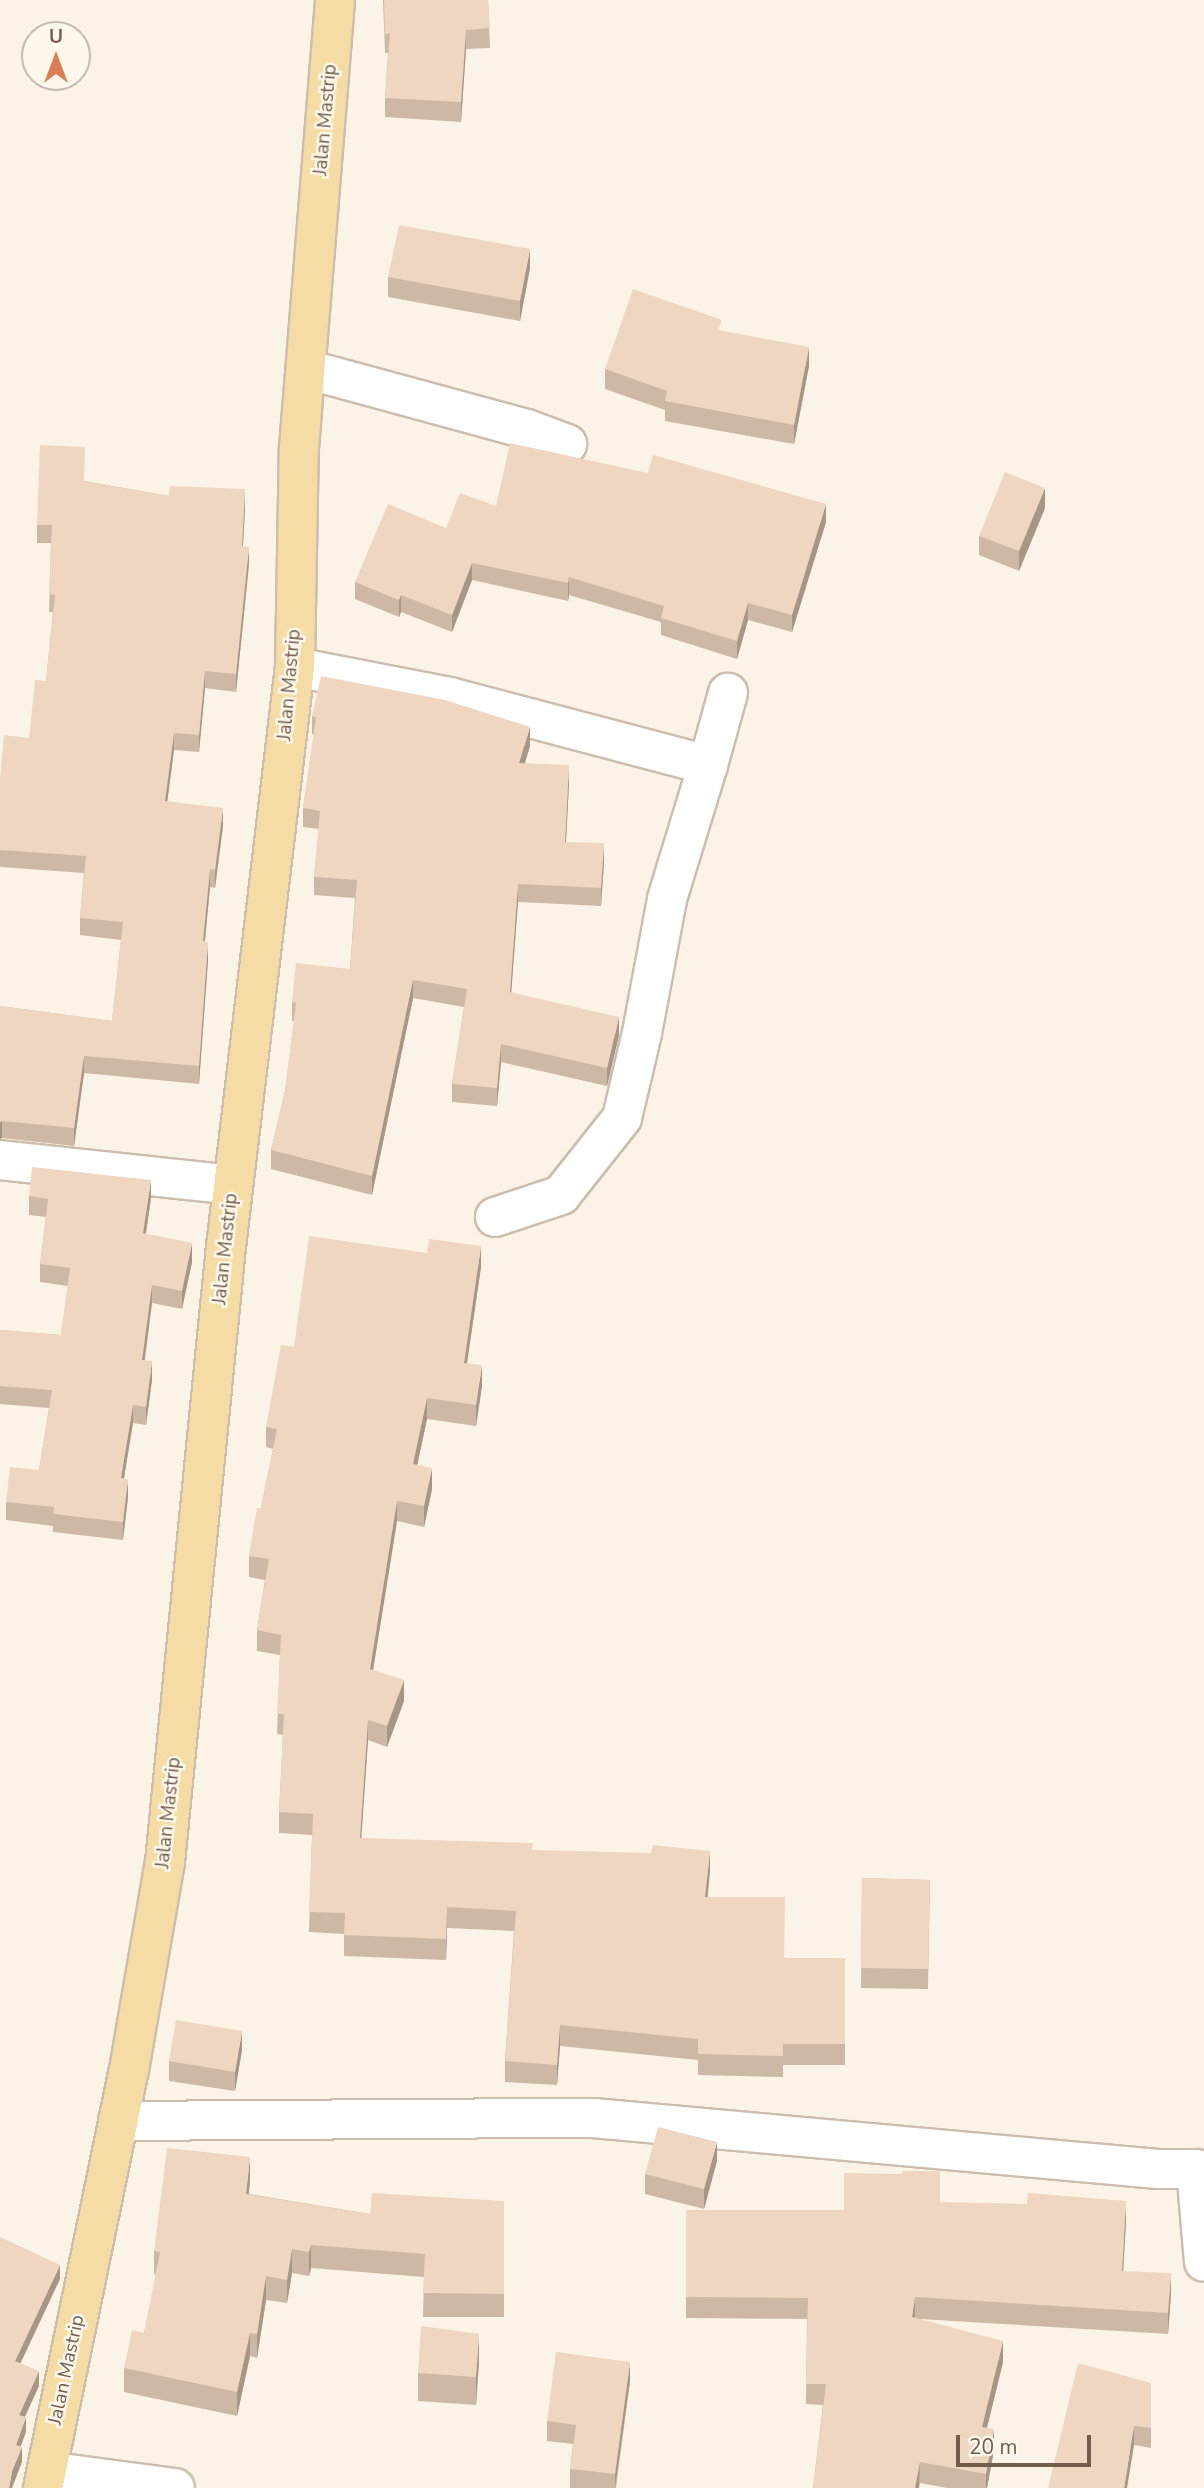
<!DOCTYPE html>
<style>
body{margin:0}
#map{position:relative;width:1204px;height:2488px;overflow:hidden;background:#fbf4e6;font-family:"Nunito Sans",sans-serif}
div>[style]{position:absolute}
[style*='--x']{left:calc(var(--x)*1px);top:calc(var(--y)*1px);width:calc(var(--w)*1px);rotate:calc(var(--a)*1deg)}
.roads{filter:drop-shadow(2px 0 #ccbdad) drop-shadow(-2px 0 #ccbdad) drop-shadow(0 2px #ccbdad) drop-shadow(0 -2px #ccbdad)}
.minor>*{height:38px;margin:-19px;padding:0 19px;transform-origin:19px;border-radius:19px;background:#fff}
.major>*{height:38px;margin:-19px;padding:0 19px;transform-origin:19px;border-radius:19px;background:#f4dca4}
.wall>*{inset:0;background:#cdb8a5}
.shaded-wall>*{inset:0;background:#a79686}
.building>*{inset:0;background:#eed6c0}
span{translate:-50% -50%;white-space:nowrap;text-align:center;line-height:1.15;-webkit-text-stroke:5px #fef8ec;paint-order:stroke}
.street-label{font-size:19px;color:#725d4d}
.north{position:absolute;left:21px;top:21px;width:70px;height:70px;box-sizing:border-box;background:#fef8ec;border:2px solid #c6baac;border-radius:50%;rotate:0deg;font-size:19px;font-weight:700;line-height:28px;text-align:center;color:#725d4d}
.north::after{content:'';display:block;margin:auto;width:24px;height:32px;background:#db7d55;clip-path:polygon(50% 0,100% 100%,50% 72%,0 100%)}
.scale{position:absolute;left:956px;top:2435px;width:135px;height:32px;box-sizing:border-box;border:4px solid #725d4d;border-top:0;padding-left:9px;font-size:21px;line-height:24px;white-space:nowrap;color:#725d4d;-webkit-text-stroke:5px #fef8ec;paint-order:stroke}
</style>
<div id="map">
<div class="roads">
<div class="minor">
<div style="--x:306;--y:369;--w:229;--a:15.2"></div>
<div style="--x:527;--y:429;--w:43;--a:20.6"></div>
<div style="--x:295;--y:667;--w:158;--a:11"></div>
<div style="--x:450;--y:697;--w:267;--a:14.8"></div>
<div style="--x:708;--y:765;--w:75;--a:-74.5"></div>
<div style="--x:0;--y:1160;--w:234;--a:6.1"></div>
<div style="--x:495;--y:1217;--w:70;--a:-18.4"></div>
<div style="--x:561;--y:1195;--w:98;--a:-51.6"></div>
<div style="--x:622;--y:1118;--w:87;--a:-76.8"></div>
<div style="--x:642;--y:1033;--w:136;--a:-79.4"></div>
<div style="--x:667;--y:899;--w:140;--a:-73"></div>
<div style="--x:118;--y:2121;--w:475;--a:-0.4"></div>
<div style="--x:593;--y:2118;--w:567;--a:5.16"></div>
<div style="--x:1158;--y:2169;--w:38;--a:0"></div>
<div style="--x:1196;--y:2169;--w:93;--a:85.1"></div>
<div style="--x:47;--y:2471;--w:129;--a:7.6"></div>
</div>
<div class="major">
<div style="--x:43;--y:2488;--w:427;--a:-78.4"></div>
<div style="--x:129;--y:2070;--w:211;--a:-80.2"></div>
<div style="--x:165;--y:1862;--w:618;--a:-84.34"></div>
<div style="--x:226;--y:1247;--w:584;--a:-83.22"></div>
<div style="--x:295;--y:667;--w:219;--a:-89"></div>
<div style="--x:299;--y:448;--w:449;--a:-85.4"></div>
</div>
</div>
<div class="wall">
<div style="clip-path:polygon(383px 0,488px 0,490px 48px,466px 49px,461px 122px,385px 117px,385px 98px,388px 53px,385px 53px)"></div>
<div style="clip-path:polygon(530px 268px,520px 321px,388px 297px,388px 277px)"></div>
<div style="clip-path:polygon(722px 331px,809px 366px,794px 444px,665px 421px,665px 410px,605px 389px,605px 369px)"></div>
<div style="clip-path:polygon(84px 481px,169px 496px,245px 506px,243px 546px,249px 564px,236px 692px,205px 688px,199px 752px,174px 750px,167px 802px,223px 826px,215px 888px,210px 887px,205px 942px,208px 960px,199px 1084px,84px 1073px,74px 1146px,2px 1138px,0 1006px,112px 1021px,121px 940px,80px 935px,80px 918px,84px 873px,0 867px,0 779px,29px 738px,46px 681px,53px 612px,49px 612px,51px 543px,37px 543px,37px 525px)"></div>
<div style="clip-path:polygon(496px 506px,826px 522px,792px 632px,748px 620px,737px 659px,661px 635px,661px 622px,569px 595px,568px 601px,472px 580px,452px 632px,401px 612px,399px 617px,355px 599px,355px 582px,446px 528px)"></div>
<div style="clip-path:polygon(1045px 508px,1019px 571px,979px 555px,979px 536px)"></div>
<div style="clip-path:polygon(312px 716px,530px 746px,525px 763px,569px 783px,566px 842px,604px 862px,601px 906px,518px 902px,511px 992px,619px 1035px,607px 1086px,501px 1062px,497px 1106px,452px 1102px,452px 1084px,464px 1007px,413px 998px,372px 1195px,271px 1169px,271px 1150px,285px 1091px,294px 1021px,292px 1021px,292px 1002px,350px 969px,355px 898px,314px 895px,314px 877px,319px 829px,303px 827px,303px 808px,314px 735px,312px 734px)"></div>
<div style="clip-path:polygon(29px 1196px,151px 1198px,146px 1234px,192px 1262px,182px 1309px,152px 1303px,145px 1360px,152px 1380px,146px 1425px,133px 1423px,124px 1478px,128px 1497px,123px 1540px,53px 1532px,53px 1526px,6px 1520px,6px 1502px,39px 1470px,49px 1408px,0 1404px,0 1330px,61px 1335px,68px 1286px,40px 1282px,40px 1264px,46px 1217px,29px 1215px)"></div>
<div style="clip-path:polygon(481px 1267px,467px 1363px,482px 1386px,476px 1426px,427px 1419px,417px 1465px,432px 1489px,424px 1527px,397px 1521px,373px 1670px,404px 1701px,387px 1747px,368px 1740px,361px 1838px,533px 1850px,710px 1871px,708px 1897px,785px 1958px,845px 1958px,845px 2065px,783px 2065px,783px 2077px,698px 2075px,698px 2060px,560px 2046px,557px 2085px,505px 2082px,505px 2061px,514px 1931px,447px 1928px,446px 1960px,344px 1956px,344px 1934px,309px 1932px,312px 1835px,279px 1833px,279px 1812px,283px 1735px,277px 1734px,280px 1655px,257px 1651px,257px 1630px,265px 1580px,249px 1577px,249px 1556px,261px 1508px,273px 1449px,266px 1447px,266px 1427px,294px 1347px)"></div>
<div style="clip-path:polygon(862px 1878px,930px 1880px,928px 1989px,861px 1988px)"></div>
<div style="clip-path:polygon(242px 2050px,235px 2091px,169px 2081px,169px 2061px)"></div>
<div style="clip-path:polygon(717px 2161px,704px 2209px,645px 2194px,645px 2174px)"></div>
<div style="clip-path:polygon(250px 2181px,249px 2194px,370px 2214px,504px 2201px,504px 2317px,423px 2317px,424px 2277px,311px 2268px,309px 2276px,292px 2273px,287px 2303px,266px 2300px,257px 2358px,250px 2356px,237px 2416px,124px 2392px,124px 2368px,144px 2333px,156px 2275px,154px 2274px,154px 2251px)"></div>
<div style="clip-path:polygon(940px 2202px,1126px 2221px,1123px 2271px,1171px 2294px,1168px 2334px,920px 2319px,1003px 2362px,987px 2428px,994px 2450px,987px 2488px,947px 2488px,920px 2483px,919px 2488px,810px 2488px,813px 2488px,823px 2405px,806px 2404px,807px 2319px,686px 2318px,686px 2210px,844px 2210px)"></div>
<div style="clip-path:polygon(479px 2362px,476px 2405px,418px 2401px,418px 2373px)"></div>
<div style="clip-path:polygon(630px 2381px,616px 2488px,570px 2488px,570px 2469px,573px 2444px,547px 2441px,547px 2421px)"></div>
<div style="clip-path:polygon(1151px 2383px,1151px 2448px,1134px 2445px,1048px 2488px)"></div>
</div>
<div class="shaded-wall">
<div style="clip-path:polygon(466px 30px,466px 49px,461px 122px,461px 102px)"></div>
<div style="clip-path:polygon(530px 249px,530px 268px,520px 321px,520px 301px)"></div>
<div style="clip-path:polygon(809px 347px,809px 366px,794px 444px,794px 425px)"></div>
<div style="clip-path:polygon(1045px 488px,1045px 508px,1019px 571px,1019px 551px)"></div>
<div style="clip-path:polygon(245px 489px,245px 506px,242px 564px,242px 546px)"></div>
<div style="clip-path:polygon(826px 504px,826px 522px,792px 632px,792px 615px)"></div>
<div style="clip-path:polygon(249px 547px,249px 564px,236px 692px,236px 674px)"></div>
<div style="clip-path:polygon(472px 563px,472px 580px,452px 632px,452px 615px)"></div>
<div style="clip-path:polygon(569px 577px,569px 595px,568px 601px,568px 583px)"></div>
<div style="clip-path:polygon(401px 595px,401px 612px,399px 617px,399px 600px)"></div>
<div style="clip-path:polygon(748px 603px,748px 620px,737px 659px,737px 641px)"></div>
<div style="clip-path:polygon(205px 671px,205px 688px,199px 752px,199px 735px)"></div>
<div style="clip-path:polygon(530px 727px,530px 746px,519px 781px,519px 763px)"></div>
<div style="clip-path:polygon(174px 733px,174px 750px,165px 819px,165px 801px)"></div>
<div style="clip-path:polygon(569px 765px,569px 783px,565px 860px,565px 842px)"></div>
<div style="clip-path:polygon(223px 808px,223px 826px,215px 888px,215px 870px)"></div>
<div style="clip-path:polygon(604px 843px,604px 862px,601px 906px,601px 888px)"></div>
<div style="clip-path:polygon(210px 869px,210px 887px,203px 959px,203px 941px)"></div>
<div style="clip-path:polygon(518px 884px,518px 902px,510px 1010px,510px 992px)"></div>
<div style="clip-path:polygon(208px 942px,208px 960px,199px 1084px,199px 1066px)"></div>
<div style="clip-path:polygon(413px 980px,413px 998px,372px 1195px,372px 1176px)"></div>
<div style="clip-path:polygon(619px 1017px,619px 1035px,607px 1086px,607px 1068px)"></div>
<div style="clip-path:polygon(501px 1044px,501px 1062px,497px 1106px,497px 1088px)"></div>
<div style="clip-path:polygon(84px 1056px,84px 1073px,74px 1146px,74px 1128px)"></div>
<div style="clip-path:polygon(2px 1121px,2px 1138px,0 1139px,0 1122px)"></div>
<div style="clip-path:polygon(151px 1180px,151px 1198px,143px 1252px,143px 1233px)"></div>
<div style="clip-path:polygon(192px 1243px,192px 1262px,182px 1309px,182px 1291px)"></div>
<div style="clip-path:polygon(481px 1246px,481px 1267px,464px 1383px,464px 1363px)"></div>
<div style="clip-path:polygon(152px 1285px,152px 1303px,142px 1378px,142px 1360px)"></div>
<div style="clip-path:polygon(152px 1361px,152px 1380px,146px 1425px,146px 1407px)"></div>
<div style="clip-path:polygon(482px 1365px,482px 1386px,476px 1426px,476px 1405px)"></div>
<div style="clip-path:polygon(427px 1398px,427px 1419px,413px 1485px,413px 1464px)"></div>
<div style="clip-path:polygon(133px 1405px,133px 1423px,121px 1496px,121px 1478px)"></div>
<div style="clip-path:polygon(432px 1468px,432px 1489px,424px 1527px,424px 1506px)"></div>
<div style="clip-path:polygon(128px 1479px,128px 1497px,123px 1540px,123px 1522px)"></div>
<div style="clip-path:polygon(397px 1501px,397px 1521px,370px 1689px,370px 1669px)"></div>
<div style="clip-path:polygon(404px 1680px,404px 1701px,387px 1747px,387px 1726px)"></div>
<div style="clip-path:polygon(368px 1720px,368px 1740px,360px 1858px,360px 1838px)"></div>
<div style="clip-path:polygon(710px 1851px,710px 1871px,705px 1917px,705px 1897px)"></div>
<div style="clip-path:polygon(447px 1907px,447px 1928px,446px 1960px,446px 1939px)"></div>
<div style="clip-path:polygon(560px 2025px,560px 2046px,557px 2085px,557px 2065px)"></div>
<div style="clip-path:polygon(242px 2031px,242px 2050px,235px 2091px,235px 2072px)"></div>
<div style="clip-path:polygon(717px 2142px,717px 2161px,704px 2209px,704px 2189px)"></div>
<div style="clip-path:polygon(250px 2157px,250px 2181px,246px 2217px,246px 2194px)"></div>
<div style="clip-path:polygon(1126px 2201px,1126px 2221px,1122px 2291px,1122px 2271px)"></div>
<div style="clip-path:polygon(311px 2245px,311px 2268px,309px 2276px,309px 2252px)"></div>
<div style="clip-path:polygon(292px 2249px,292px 2273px,287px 2303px,287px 2280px)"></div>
<div style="clip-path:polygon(60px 2265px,60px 2279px,15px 2375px,15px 2361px)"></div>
<div style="clip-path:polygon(1171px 2273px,1171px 2294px,1168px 2334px,1168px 2313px)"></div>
<div style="clip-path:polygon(266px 2276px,266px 2300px,257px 2358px,257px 2334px)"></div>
<div style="clip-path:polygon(915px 2297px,915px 2318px,912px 2317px)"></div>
<div style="clip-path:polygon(250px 2333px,250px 2356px,237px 2416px,237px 2392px)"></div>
<div style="clip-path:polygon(479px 2334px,479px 2362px,476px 2405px,476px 2377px)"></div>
<div style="clip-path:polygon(1003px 2341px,1003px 2362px,982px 2448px,982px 2427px)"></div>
<div style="clip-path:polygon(630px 2362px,630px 2381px,615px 2488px,615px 2474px)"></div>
<div style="clip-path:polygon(39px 2371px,39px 2386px,19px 2430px,19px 2415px)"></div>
<div style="clip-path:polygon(26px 2417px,26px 2432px,16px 2459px,16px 2445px)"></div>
<div style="clip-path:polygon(1134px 2426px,1134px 2445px,1127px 2488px,1124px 2488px)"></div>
<div style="clip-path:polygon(994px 2429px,994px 2450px,987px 2488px,986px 2488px,986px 2474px)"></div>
<div style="clip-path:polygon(22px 2447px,22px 2462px,12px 2488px,9px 2488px,12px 2471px)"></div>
<div style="clip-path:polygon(920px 2462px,919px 2488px,915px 2488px)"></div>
</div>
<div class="building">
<div style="clip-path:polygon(384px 0,488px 0,490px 28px,466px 30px,461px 102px,385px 98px,390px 33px,385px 34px)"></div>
<div style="clip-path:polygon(399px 225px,530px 249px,520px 301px,388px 277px)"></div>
<div style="clip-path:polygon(633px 289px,722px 320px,718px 330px,809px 347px,794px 425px,665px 401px,667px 391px,605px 369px)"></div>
<div style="clip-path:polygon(510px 443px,648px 473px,653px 455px,826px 504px,792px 615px,748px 603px,737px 641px,661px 618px,664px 606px,569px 577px,568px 583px,472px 563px,452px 615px,401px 595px,399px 600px,355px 582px,388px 504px,446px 528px,460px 493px,496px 506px)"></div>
<div style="clip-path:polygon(40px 445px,85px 447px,84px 481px,169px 496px,170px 486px,245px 489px,242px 546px,249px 547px,236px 674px,205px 671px,199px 735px,174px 733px,165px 801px,223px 808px,215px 870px,210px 869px,203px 941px,208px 942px,199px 1066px,84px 1056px,74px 1128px,2px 1121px,0 1122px,0 1006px,112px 1021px,123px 922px,80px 918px,86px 856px,0 850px,0 779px,4px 735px,29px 738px,35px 680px,46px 681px,55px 595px,49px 594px,52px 525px,37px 525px)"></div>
<div style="clip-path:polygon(1005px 472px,1045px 488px,1019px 551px,979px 536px)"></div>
<div style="clip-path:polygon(321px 676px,445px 700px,530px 727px,519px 763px,569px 765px,565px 842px,604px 843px,601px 888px,518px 884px,510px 992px,619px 1017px,607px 1068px,501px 1044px,497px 1088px,452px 1084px,467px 989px,413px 980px,372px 1176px,271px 1150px,285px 1091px,296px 1003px,292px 1002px,296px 963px,350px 969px,357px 880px,314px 877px,320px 811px,303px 808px,316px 717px,312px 716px)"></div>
<div style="clip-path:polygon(32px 1167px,151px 1180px,143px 1233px,192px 1243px,182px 1291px,152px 1285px,142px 1360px,152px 1361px,146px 1407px,133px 1405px,121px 1478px,128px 1479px,123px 1522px,53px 1514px,54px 1507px,6px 1502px,10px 1467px,39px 1470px,52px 1390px,0 1386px,0 1330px,61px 1335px,70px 1268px,40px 1264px,48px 1199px,29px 1196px)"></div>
<div style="clip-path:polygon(309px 1236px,427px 1253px,429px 1239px,481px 1246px,464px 1363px,482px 1365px,476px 1405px,427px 1398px,413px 1464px,432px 1468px,424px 1506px,397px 1501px,370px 1669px,404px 1680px,387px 1726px,368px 1720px,360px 1838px,533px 1843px,532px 1850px,651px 1853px,653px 1845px,710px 1851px,705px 1897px,785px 1897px,784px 1958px,845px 1958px,845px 2044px,783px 2044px,783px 2056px,698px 2054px,698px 2039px,560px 2025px,557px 2065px,505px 2061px,516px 1911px,447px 1907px,446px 1939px,344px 1935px,345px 1913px,309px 1912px,313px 1814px,279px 1812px,284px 1714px,277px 1714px,281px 1635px,257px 1630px,269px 1559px,249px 1556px,257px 1508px,261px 1508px,277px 1429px,266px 1427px,281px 1345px,294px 1347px)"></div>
<div style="clip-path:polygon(862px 1878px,930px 1880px,928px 1969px,861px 1968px)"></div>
<div style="clip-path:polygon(176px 2020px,242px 2031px,235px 2072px,169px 2061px)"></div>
<div style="clip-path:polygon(658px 2127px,717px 2142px,704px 2189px,645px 2174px)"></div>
<div style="clip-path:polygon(167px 2148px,250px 2157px,246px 2194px,370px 2214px,372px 2193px,504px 2201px,504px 2294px,423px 2293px,425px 2254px,311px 2245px,309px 2252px,292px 2249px,287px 2280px,266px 2276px,257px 2334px,250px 2333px,237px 2392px,124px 2368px,132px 2330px,144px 2333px,160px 2252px,154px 2251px)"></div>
<div style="clip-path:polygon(902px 2171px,940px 2171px,940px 2202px,1027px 2204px,1028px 2193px,1126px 2201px,1122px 2271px,1171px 2273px,1168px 2313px,915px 2297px,912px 2317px,1003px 2341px,982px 2427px,994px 2429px,986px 2474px,920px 2462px,915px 2488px,810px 2488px,813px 2488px,826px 2384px,806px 2384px,808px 2298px,686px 2297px,686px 2210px,844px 2210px,844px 2173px,902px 2174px)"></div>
<div style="clip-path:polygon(0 2237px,60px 2265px,15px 2361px,39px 2371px,19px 2415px,26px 2417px,16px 2445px,22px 2447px,12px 2471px,9px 2488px,0 2488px)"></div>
<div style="clip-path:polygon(421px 2326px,479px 2334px,476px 2377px,418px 2373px)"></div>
<div style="clip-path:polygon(556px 2352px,630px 2362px,615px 2474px,570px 2469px,576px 2425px,547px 2421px)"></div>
<div style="clip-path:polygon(1078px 2363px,1151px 2383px,1151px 2428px,1134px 2426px,1124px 2488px,1048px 2488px)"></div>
</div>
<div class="street-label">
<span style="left:326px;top:120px;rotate:-85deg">Jalan Mastrip</span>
<span style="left:290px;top:685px;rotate:-85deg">Jalan Mastrip</span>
<span style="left:226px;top:1249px;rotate:-84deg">Jalan Mastrip</span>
<span style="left:169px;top:1813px;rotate:-84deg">Jalan Mastrip</span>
<span style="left:67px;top:2370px;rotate:-78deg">Jalan Mastrip</span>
</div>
<div class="north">U</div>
<div class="scale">20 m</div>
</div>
